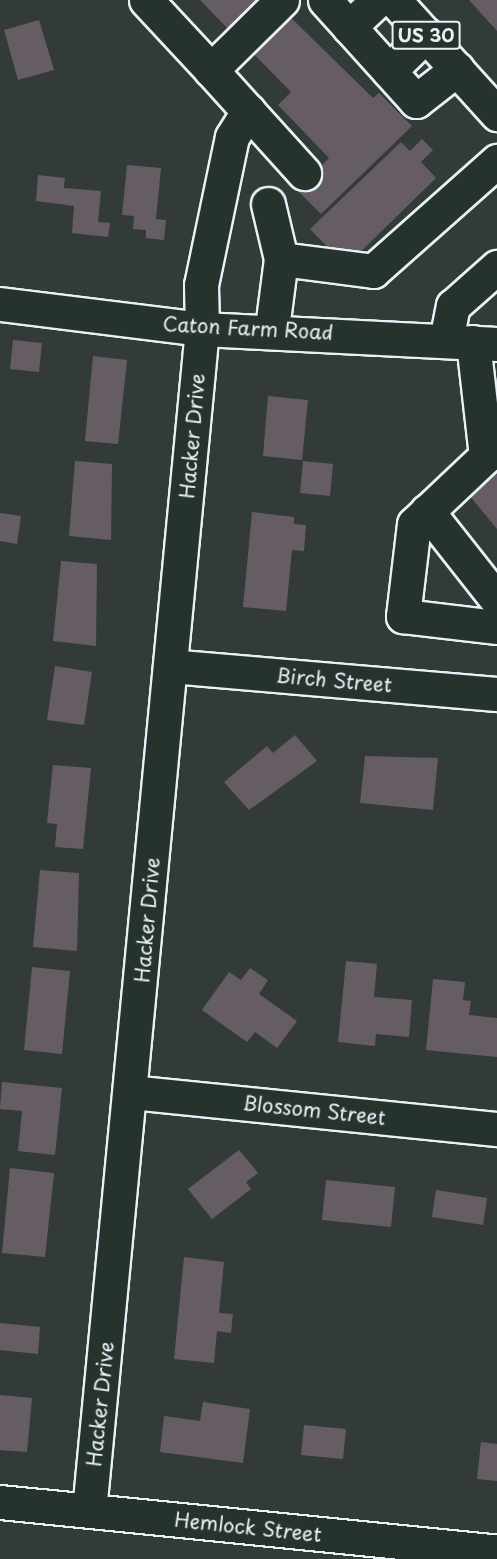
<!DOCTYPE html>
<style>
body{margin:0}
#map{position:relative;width:497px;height:1559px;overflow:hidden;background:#333b38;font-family:"Playpen Sans",sans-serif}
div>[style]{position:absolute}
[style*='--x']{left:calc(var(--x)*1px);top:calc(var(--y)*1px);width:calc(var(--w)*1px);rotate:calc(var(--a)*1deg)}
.building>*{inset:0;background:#665d64}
.roads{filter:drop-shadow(2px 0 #e8f1f8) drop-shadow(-2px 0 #e8f1f8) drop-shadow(0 2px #e8f1f8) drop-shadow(0 -2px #e8f1f8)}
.minor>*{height:33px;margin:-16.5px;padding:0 16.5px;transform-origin:16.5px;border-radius:16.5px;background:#26332d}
.major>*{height:33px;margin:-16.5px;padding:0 16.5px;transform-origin:16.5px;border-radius:16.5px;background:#26332d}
span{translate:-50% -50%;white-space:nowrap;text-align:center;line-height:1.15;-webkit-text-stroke:4.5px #26332d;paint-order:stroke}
.shield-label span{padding:2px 4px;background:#26332d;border:2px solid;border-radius:4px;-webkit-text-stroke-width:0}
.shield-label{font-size:18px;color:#e8f1f8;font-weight:700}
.street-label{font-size:20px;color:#e8f1f8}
</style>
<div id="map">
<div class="building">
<div style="clip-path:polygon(200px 0,257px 0,228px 29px)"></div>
<div style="clip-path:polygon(469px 0,497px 0,497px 31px)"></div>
<div style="clip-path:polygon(280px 7px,373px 98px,379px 93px,412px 126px,321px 214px,297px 190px,329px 158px,278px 105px,291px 92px,243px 43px)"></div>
<div style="clip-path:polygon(39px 20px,54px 70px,18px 80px,4px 30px)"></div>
<div style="clip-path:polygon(422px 139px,433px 150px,421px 162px,436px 178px,346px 266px,310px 229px,401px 142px,410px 151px)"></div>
<div style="clip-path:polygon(127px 165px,161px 168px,156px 219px,166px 220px,164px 240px,146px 238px,146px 230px,133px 229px,134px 216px,122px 215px)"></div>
<div style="clip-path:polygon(38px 175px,65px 178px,64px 188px,101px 191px,98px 222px,110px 223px,108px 237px,72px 233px,74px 206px,36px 201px)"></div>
<div style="clip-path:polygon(13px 340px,42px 343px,39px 372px,10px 369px)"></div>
<div style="clip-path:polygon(93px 356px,127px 360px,118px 444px,85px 441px)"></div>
<div style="clip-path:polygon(268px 396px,308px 400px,302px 460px,263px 456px)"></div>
<div style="clip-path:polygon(75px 461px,112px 464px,111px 540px,69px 536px)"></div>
<div style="clip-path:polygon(303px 461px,333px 464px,330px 496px,300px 493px)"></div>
<div style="clip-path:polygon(496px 473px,497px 475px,497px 529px,469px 495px)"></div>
<div style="clip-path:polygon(252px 512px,294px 517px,294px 524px,306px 525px,304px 551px,292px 550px,286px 611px,243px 607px)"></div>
<div style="clip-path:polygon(0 513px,21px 516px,17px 544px,0 541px)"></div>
<div style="clip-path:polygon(61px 561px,97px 564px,96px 646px,53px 641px)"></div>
<div style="clip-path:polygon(55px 666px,92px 672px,84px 725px,47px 720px)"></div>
<div style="clip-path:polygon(295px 735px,317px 761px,249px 810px,224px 782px,267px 746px,273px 753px)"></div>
<div style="clip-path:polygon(365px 756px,438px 758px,433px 810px,360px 803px)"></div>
<div style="clip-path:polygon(53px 765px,91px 768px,83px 849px,55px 847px,57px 824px,47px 823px)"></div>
<div style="clip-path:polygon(40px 870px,79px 873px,77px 951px,33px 947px)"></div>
<div style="clip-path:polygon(346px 961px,377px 964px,374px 997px,412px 1000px,409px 1037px,376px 1034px,375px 1046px,338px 1042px)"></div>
<div style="clip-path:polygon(32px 967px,70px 971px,62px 1054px,24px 1050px)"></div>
<div style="clip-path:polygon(250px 968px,268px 980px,259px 994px,297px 1021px,277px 1048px,255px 1032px,247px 1042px,202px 1010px,229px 972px,241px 980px)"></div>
<div style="clip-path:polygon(433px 979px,465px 982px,463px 1000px,471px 1001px,469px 1015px,497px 1018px,497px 1057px,426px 1050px)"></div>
<div style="clip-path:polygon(2px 1082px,62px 1088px,55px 1155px,18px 1151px,22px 1111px,0 1109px)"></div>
<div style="clip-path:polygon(239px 1150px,258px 1173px,246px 1182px,251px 1189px,212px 1219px,188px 1189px)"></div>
<div style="clip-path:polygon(10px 1168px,54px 1173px,45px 1257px,2px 1253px)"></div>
<div style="clip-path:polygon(326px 1180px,395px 1187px,391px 1227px,322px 1220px)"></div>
<div style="clip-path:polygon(436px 1190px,487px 1198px,483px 1225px,432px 1217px)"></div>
<div style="clip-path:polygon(184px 1257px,224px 1262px,219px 1313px,233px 1314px,231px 1333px,217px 1331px,214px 1363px,174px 1359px)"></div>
<div style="clip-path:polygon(0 1323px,40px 1327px,38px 1354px,0 1350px)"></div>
<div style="clip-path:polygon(0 1395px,32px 1398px,27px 1452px,0 1450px)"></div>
<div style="clip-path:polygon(203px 1402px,250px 1409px,243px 1463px,160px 1452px,164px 1416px,200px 1421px)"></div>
<div style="clip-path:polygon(304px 1425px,346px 1429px,343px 1459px,301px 1455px)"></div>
<div style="clip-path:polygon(481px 1442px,497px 1444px,497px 1481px,477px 1479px)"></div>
</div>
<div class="roads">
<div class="minor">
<div style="--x:146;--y:0;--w:96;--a:47.1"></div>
<div style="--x:282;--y:0;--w:100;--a:135.4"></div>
<div style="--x:211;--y:70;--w:139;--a:47.9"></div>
<div style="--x:325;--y:0;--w:136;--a:48"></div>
<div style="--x:416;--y:101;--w:52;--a:-38"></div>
<div style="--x:349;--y:27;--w:40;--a:-43"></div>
<div style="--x:389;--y:71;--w:52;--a:-44.2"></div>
<div style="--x:268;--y:204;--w:57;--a:76.7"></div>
<div style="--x:0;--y:304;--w:204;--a:7.1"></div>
<div style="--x:202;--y:329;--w:295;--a:2.9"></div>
<div style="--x:272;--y:328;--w:70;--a:-82.6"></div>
<div style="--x:281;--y:259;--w:93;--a:7.4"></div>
<div style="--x:373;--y:271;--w:166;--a:-41.6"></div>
<div style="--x:446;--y:341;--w:36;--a:-79"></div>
<div style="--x:453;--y:306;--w:59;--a:-41.6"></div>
<div style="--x:473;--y:342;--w:115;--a:83.5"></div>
<div style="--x:486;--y:456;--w:99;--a:136.6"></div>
<div style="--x:414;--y:524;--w:93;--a:96.8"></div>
<div style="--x:403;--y:616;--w:95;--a:6.7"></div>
<div style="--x:427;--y:511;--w:113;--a:51.8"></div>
<div style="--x:170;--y:666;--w:328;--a:4.9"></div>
<div style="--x:131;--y:1092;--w:368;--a:5.8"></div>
<div style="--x:0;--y:1502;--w:500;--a:5.7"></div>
<div style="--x:89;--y:1511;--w:1187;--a:-84.54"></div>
<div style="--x:202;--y:329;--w:44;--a:-91.3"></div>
<div style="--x:201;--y:285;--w:151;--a:-78.2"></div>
<div style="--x:232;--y:137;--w:31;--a:-58"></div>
</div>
<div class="major">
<div style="--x:394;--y:0;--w:154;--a:47.9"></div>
</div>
</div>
<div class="shield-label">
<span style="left:426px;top:35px">US 30</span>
</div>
<div class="street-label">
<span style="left:248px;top:328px;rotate:3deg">Caton Farm Road</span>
<span style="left:192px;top:436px;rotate:-85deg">Hacker Drive</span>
<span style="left:334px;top:680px;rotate:5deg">Birch Street</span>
<span style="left:147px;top:920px;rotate:-85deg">Hacker Drive</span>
<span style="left:314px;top:1110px;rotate:6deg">Blossom Street</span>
<span style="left:100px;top:1404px;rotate:-84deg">Hacker Drive</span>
<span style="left:248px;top:1527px;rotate:6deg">Hemlock Street</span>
</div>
</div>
